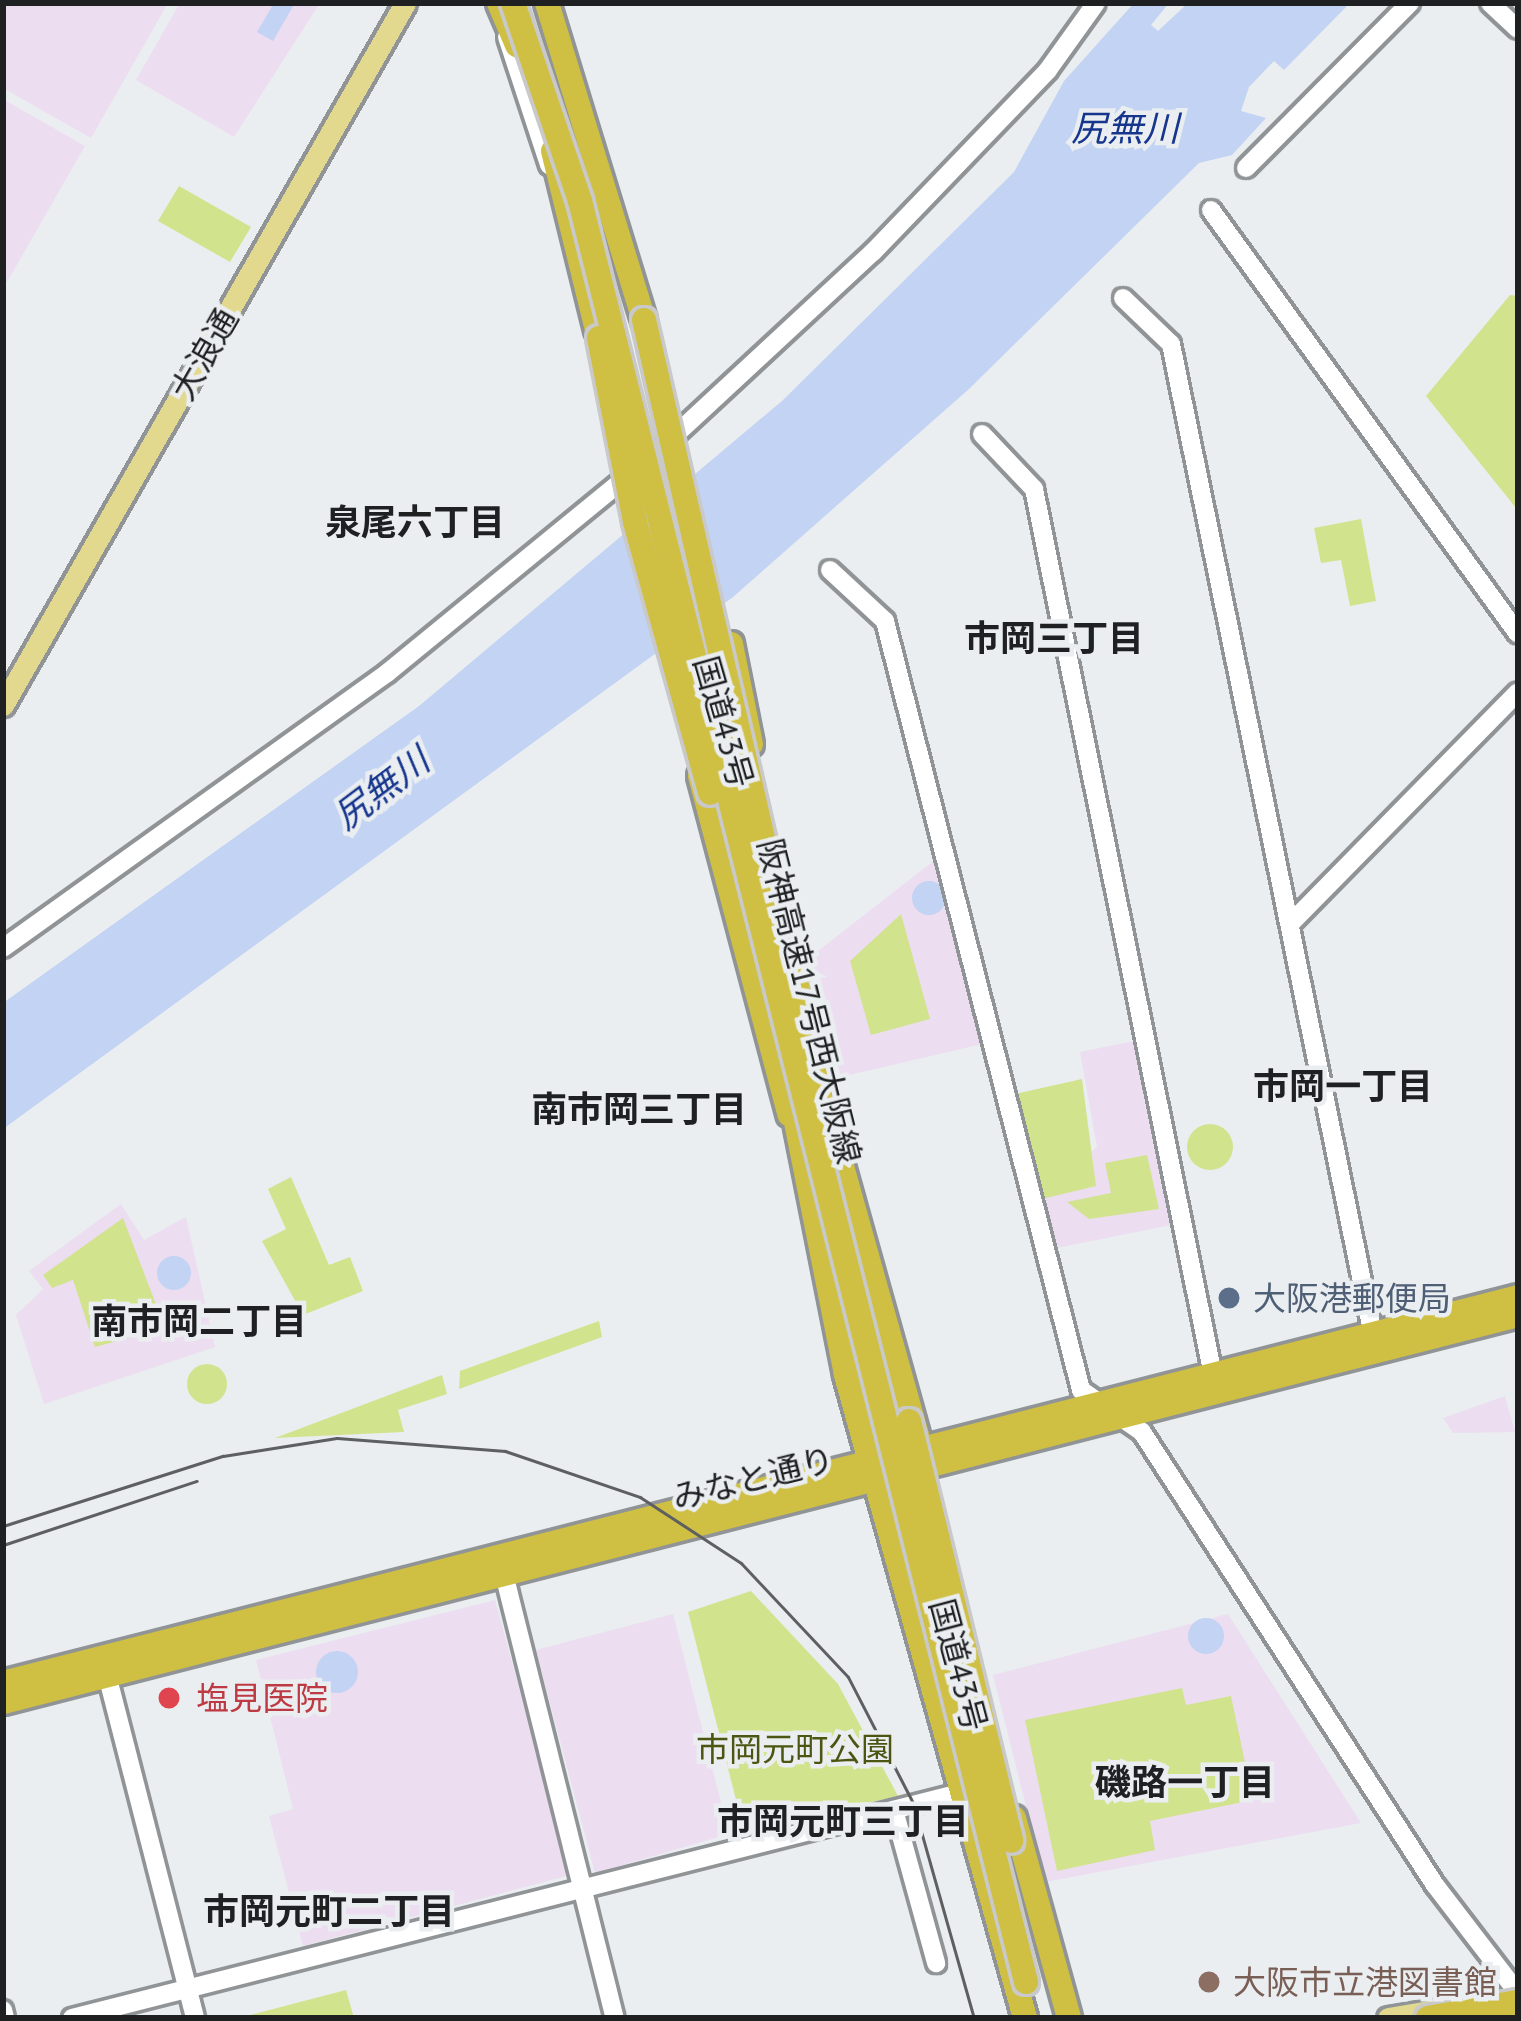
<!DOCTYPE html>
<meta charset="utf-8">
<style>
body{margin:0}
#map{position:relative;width:1521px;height:2021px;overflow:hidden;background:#eaeef1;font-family:"PT Sans","Noto Sans JP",sans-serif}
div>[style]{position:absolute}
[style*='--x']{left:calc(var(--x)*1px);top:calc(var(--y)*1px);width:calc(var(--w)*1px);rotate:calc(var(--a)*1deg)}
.education>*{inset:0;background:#ecddf0}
.green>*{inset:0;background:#d2e38e}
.round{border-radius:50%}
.water>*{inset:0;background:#c3d3f3}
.roads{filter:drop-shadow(3px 0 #909496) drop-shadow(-3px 0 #909496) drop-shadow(0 3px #909496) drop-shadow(0 -3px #909496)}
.secondary>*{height:18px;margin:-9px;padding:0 9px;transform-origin:9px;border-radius:9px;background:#fff}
.primary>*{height:21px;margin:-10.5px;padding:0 10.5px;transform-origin:10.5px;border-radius:10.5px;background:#e2d98e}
.highway>*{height:24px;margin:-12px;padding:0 12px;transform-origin:12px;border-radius:12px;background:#cfbf43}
.rail>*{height:3px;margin:-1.5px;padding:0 1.5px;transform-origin:1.5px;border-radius:1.5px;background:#5d5f60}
.bridges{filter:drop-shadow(3px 0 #c9c9ca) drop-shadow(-3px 0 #c9c9ca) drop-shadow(0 3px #c9c9ca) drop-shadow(0 -3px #c9c9ca)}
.highway-bridge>*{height:24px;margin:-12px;padding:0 12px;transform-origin:12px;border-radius:12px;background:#cfbf43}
.dots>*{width:33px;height:33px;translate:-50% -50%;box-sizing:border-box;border:6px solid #eaeef1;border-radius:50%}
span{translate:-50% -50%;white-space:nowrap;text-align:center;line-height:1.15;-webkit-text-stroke:9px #eaeef1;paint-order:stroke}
.street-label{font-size:33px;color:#1f2021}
.service-label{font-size:33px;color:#4e5e75}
.left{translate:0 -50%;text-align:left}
.health-label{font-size:33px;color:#be3a42}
.park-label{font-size:33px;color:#4c5612}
.education-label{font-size:33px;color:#785e54}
.water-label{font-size:36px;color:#16358d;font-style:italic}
.neighbourhood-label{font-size:36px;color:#1f2021;font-weight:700}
.frame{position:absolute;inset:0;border:6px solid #1f2021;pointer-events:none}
</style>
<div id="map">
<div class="education">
<div style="clip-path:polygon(3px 3px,168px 3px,91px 138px,3px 88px)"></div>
<div style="clip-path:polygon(180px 3px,320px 3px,234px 137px,136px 80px)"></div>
<div style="clip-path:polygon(3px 99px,85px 146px,7px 282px,3px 280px)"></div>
<div style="clip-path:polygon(936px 859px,982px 1044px,841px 1077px,809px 958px)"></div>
<div style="clip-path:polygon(1139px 1040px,1177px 1224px,1051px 1249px,1038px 1200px,1097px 1147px,1080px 1052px)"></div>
<div style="clip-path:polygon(121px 1204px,144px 1240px,186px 1217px,215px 1347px,44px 1404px,16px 1315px,43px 1289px,29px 1271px)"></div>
<div style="clip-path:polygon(1505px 1396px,1515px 1432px,1453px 1433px,1443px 1418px)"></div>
<div style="clip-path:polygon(495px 1600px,570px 1875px,303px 1946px,269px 1816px,293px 1809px,256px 1660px)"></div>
<div style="clip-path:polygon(673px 1614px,729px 1834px,595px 1873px,536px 1650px)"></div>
<div style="clip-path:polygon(1228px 1614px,1361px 1823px,1045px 1882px,993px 1675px)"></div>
</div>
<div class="green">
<div style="clip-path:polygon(179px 186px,251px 227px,230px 262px,158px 221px)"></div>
<div style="clip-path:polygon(1510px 295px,1518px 296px,1516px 508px,1426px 396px)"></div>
<div style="clip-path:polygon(1361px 519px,1376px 601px,1350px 606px,1341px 560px,1321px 563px,1314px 528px)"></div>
<div style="clip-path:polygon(901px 914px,930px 1019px,871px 1035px,850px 961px)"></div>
<div style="clip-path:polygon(1082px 1079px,1096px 1186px,1038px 1200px,1010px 1095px)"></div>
<div class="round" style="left:1187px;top:1124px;width:46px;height:46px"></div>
<div style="clip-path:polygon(1147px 1155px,1159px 1209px,1089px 1219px,1067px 1202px,1111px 1193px,1105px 1163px)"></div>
<div style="clip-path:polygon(291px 1177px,329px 1265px,350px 1257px,363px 1291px,303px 1315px,262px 1241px,286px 1229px,268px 1189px)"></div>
<div style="clip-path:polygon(123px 1218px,165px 1328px,95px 1347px,73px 1280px,52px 1288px,43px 1275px)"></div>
<div style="clip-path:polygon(599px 1321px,602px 1337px,459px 1389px,460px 1371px)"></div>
<div class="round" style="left:187px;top:1364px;width:40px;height:40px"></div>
<div style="clip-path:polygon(442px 1375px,447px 1394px,398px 1410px,404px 1432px,275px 1438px)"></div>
<div style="clip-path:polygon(751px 1591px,838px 1684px,898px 1796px,744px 1831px,688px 1612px)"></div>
<div style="clip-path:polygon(1182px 1688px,1186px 1705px,1231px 1696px,1253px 1800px,1150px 1821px,1155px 1850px,1057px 1871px,1025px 1720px)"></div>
<div style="clip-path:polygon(346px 1990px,354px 2018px,244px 2018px,243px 2017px)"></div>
</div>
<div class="water">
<div style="clip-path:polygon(274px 3px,295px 3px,273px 41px,257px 32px)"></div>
<div style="clip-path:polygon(1134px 3px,1169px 3px,1151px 25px,1158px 31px,1188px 3px,1350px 3px,1284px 70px,1274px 61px,1249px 87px,1241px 111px,1266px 118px,1232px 155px,1199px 163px,969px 389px,733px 597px,3px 1129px,3px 1003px,419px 706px,782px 401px,1014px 172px,1064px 81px)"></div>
<div class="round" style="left:912px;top:881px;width:34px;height:34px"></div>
<div class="round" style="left:157px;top:1256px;width:34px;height:34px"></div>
<div class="round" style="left:1188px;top:1618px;width:36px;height:36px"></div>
<div class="round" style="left:316px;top:1651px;width:42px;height:42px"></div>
</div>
<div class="roads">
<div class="secondary">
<div style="--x:1490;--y:3;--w:38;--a:43"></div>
<div style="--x:507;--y:37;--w:135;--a:71.8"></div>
<div style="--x:1246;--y:168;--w:233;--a:-45.2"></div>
<div style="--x:1211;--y:210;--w:523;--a:54.09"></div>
<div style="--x:1123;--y:298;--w:66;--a:43.8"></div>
<div style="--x:1171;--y:344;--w:1011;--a:78.48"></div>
<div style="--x:982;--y:434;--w:76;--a:46.6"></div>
<div style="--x:1034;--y:489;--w:904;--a:78.58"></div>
<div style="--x:830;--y:570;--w:75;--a:42.8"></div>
<div style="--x:885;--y:621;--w:794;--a:75.7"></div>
<div style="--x:1081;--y:1390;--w:74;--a:34.5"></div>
<div style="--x:1142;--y:1432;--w:539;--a:57.11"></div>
<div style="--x:1435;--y:1885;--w:136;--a:52.5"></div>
<div style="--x:1292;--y:922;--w:322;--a:-45.5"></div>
<div style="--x:3;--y:948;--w:472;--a:-35.6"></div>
<div style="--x:387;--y:673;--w:352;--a:-39.3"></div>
<div style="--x:659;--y:450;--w:292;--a:-42.8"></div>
<div style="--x:873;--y:252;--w:252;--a:-46.1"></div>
<div style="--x:1048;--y:70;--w:82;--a:-54.4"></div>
<div style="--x:504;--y:1574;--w:458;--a:76"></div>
<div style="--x:104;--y:1663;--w:366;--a:75.6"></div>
<div style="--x:894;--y:1810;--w:159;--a:74.6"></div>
<div style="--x:3;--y:2010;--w:8;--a:76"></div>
<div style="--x:72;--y:2018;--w:916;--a:-14.22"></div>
</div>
<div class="primary">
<div style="--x:3;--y:705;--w:809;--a:-60.2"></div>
<div style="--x:1388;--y:2018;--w:54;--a:-9.6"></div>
</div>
<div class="highway">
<div style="--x:499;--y:3;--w:46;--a:66.8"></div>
<div style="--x:547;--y:3;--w:332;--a:73"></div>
<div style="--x:553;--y:151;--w:184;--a:76.2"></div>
<div style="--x:731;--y:644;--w:102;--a:78.7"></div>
<div style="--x:700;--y:776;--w:350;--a:75.2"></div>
<div style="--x:821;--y:1091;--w:363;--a:74.4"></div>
<div style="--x:791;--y:1097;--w:283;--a:78.8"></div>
<div style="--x:846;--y:1375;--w:667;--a:74.44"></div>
<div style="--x:3;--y:1683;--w:1563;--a:-14.29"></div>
<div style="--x:3;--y:1702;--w:1564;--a:-14.33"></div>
<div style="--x:1014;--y:1818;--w:207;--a:74.6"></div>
</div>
</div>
<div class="rail">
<div style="--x:3;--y:1526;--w:231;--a:-17.7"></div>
<div style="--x:223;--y:1456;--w:115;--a:-9"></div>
<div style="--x:337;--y:1438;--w:169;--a:4.4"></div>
<div style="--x:505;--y:1451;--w:143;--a:18.8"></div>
<div style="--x:640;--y:1497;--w:121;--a:33.2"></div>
<div style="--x:741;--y:1563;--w:156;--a:46.8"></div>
<div style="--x:848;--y:1677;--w:142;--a:62.7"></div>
<div style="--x:913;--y:1803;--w:223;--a:74.2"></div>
<div style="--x:3;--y:1545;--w:204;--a:-18.3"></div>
</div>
<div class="bridges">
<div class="highway-bridge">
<div style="--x:513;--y:3;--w:209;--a:71.3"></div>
<div style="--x:580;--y:201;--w:1836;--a:75.94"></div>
<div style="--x:644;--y:320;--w:791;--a:77.07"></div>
<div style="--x:599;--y:338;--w:187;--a:78.9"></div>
<div style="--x:635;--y:522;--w:281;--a:74.5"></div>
<div style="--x:909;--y:1421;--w:432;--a:76.3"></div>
<div style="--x:1428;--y:2018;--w:91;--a:-10.1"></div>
</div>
</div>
<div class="dots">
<div style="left:1229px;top:1298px;background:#5c6f8a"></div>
<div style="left:169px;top:1698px;background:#e0444e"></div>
<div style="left:1209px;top:1982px;background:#8d6e63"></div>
</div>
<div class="street-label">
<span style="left:204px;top:354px;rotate:-60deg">大浪通</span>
<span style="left:724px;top:722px;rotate:74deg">国道43号</span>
<span style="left:810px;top:1001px;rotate:76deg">阪神高速17号西大阪線</span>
<span style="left:753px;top:1478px;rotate:-14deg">みなと通り</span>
<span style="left:959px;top:1665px;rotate:75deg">国道43号</span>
</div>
<div class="service-label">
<span class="left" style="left:1253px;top:1298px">大阪港郵便局</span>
</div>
<div class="health-label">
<span class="left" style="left:196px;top:1698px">塩見医院</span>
</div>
<div class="park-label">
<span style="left:795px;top:1749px">市岡元町公園</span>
</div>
<div class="education-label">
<span class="left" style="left:1233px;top:1982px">大阪市立港図書館</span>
</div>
<div class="water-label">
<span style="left:1125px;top:128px">尻無川</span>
<span style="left:381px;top:788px;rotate:-37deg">尻無川</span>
</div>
<div class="neighbourhood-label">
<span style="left:415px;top:522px">泉尾六丁目</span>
<span style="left:1054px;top:638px">市岡三丁目</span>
<span style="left:1343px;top:1086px">市岡一丁目</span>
<span style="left:639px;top:1109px">南市岡三丁目</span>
<span style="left:199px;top:1321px">南市岡二丁目</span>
<span style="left:1185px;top:1782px">磯路一丁目</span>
<span style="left:843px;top:1821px">市岡元町三丁目</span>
<span style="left:329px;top:1911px">市岡元町二丁目</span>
</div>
<div class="frame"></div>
</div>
